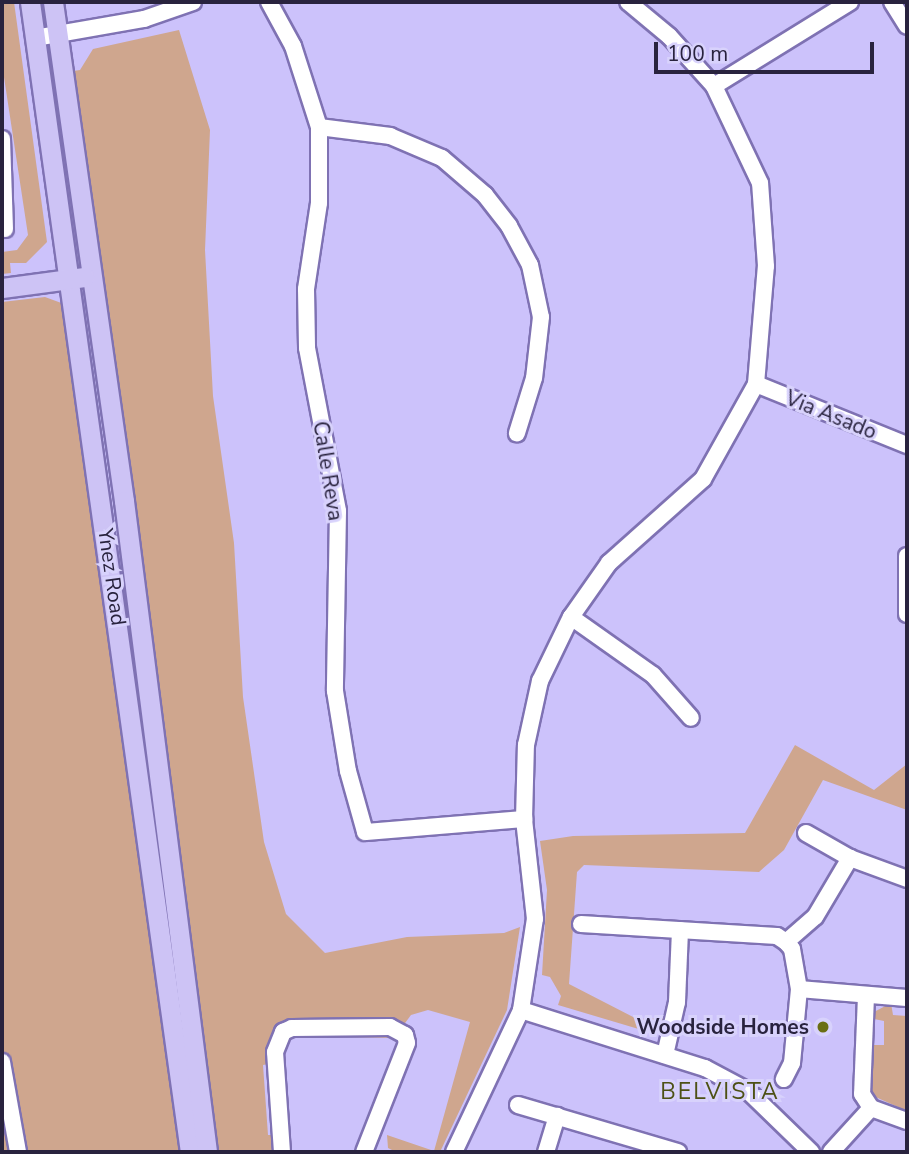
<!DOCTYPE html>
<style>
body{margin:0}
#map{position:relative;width:909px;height:1154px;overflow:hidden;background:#ccc2fb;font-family:"Nunito Sans",sans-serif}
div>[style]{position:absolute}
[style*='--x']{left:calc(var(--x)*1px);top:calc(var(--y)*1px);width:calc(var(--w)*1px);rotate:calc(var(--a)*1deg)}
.green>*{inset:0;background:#cfa68e}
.roads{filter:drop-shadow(2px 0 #7f72b3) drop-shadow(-2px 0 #7f72b3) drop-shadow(0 2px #7f72b3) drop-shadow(0 -2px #7f72b3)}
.minor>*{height:16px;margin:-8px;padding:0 8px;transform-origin:8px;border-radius:8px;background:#fff}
.major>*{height:19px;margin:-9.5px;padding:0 9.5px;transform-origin:9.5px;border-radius:9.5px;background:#cdc3f5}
.dots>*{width:19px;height:19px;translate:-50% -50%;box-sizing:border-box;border:4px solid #d8d2fc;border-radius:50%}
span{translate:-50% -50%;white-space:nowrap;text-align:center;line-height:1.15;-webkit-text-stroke:6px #d8d2fc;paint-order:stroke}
.street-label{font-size:21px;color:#29233e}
.poi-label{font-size:21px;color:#29233e;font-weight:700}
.right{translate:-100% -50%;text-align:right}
.neighbourhood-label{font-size:23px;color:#4d5115;letter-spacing:2px}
.frame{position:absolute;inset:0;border:4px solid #29233e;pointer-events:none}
.scale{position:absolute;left:654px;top:42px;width:220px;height:32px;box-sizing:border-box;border:4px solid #29233e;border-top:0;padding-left:9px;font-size:21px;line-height:24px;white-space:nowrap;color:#29233e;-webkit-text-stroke:5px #d8d2fc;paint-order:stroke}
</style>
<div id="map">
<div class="green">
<div style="clip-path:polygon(2px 2px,14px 2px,47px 242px,26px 263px,10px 263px,11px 273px,2px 274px,2px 252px,17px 250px,28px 235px,2px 64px)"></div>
<div style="clip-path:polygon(179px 30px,210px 130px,205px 250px,213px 396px,234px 543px,243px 697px,264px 842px,286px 914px,325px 953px,407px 937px,504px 933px,520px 927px,507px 1010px,440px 1152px,396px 1152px,388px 1148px,387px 1135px,434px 1151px,470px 1022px,428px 1010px,411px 1015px,394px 1038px,292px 1036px,285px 1045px,285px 1061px,263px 1065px,268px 1135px,276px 1135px,276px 1152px,218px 1152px,73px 71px,80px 70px,93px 49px)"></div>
<div style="clip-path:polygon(45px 297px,64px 304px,183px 1152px,2px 1152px,2px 302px)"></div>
<div style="clip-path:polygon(795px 745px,874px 790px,907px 764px,907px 810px,823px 780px,784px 850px,759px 872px,584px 865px,577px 872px,569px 984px,637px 1019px,668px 1018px,667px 1024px,653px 1026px,652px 1033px,558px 1005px,561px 996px,550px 977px,542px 975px,547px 890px,540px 841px,573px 836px,745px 833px)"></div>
<div style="clip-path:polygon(891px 1003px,893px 1015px,907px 1016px,907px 1111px,871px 1095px,873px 1045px,884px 1045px,884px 1021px,874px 1019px,874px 1012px)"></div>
</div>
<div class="roads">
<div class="minor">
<div style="--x:269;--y:2;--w:50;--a:61.4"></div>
<div style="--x:293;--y:46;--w:85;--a:72.2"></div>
<div style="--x:319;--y:127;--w:76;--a:90"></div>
<div style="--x:319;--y:203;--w:87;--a:98.6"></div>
<div style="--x:306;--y:289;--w:59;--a:89"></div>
<div style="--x:307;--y:348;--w:166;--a:79.2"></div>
<div style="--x:338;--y:511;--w:180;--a:91"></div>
<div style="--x:335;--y:691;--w:81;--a:80.8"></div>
<div style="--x:348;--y:771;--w:63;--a:74.4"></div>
<div style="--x:365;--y:832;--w:160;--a:-4.7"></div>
<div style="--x:892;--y:2;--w:28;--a:58"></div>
<div style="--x:35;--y:38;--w:111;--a:-9.9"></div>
<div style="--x:144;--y:19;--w:52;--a:-19.1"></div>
<div style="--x:714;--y:86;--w:160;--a:-31.7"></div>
<div style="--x:319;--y:127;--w:72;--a:7.2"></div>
<div style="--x:390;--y:136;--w:56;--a:22.9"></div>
<div style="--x:442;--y:158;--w:57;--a:40.7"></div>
<div style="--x:485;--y:195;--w:39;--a:52"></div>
<div style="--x:509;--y:226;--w:44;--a:61.7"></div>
<div style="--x:530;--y:265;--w:53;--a:78.1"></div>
<div style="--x:541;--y:317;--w:61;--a:96.5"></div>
<div style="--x:534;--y:378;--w:58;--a:107.2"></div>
<div style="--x:2;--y:139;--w:90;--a:88.1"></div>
<div style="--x:756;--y:384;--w:163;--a:22"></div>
<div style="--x:907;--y:556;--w:58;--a:90"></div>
<div style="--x:571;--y:617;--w:100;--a:35.3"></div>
<div style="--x:653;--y:675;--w:57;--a:48.5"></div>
<div style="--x:806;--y:833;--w:51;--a:29.6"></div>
<div style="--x:850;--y:858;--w:61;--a:20.2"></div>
<div style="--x:581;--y:924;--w:196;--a:3.5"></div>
<div style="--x:777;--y:936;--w:11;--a:34"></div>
<div style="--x:786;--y:942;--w:9;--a:49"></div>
<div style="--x:792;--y:949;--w:41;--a:80.1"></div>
<div style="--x:799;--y:989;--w:74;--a:95.4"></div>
<div style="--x:792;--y:1063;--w:18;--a:117"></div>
<div style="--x:786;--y:942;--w:38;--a:-41"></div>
<div style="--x:815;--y:917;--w:69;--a:-59.3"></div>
<div style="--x:799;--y:989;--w:108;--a:4.8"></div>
<div style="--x:866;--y:996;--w:98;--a:92.3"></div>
<div style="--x:862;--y:1094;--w:17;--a:57"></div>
<div style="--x:521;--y:1010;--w:193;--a:17.5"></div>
<div style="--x:705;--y:1068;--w:49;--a:28.1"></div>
<div style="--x:748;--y:1091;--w:88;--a:44.1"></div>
<div style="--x:665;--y:1055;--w:54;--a:-77.2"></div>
<div style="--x:677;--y:1002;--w:72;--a:-87.6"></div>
<div style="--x:2;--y:1062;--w:91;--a:79.9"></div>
<div style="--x:518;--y:1105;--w:167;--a:16.4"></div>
<div style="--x:871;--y:1108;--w:38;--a:20"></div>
<div style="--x:282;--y:1152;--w:100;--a:-94"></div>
<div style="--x:275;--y:1052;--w:22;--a:-68"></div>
<div style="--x:283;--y:1032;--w:10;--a:-24"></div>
<div style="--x:292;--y:1028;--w:98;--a:-0.6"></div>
<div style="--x:390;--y:1027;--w:17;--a:28"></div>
<div style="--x:405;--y:1035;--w:8;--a:76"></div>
<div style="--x:407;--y:1043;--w:117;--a:111.5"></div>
<div style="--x:454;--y:1152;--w:157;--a:-64.7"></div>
<div style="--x:521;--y:1010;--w:92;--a:-81.3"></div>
<div style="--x:535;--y:919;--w:101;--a:-96.3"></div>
<div style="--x:524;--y:819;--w:74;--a:-88.5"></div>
<div style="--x:526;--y:745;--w:66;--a:-77.7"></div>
<div style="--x:540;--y:681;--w:71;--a:-64.2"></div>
<div style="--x:571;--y:617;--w:66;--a:-54.9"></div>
<div style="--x:609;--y:563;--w:126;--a:-41.8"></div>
<div style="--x:703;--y:479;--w:109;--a:-60.8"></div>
<div style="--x:756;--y:384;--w:118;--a:-85.2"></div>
<div style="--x:766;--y:266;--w:83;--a:-94.1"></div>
<div style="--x:760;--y:183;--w:107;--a:-115.4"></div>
<div style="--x:714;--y:86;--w:67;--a:-132"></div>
<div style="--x:669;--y:36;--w:53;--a:-140.3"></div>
<div style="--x:546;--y:1152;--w:38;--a:-73"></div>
<div style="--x:831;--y:1152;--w:59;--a:-47.7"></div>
</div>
<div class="major">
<div style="--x:30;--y:2;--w:1161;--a:82.08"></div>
<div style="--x:53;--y:2;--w:504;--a:81.9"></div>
<div style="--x:124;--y:501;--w:656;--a:82.73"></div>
<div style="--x:2;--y:288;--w:83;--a:-7.6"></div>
</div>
</div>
<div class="dots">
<div style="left:823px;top:1027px;background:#6a6e13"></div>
</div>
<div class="street-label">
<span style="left:831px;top:415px;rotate:22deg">Via Asado</span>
<span style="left:328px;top:471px;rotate:81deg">Calle Reva</span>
<span style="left:112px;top:577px;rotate:82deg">Ynez Road</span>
</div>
<div class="poi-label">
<span class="right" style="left:809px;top:1027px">Woodside Homes</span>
</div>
<div class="neighbourhood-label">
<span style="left:720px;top:1092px">BELVISTA</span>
</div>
<div class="frame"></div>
<div class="scale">100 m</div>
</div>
